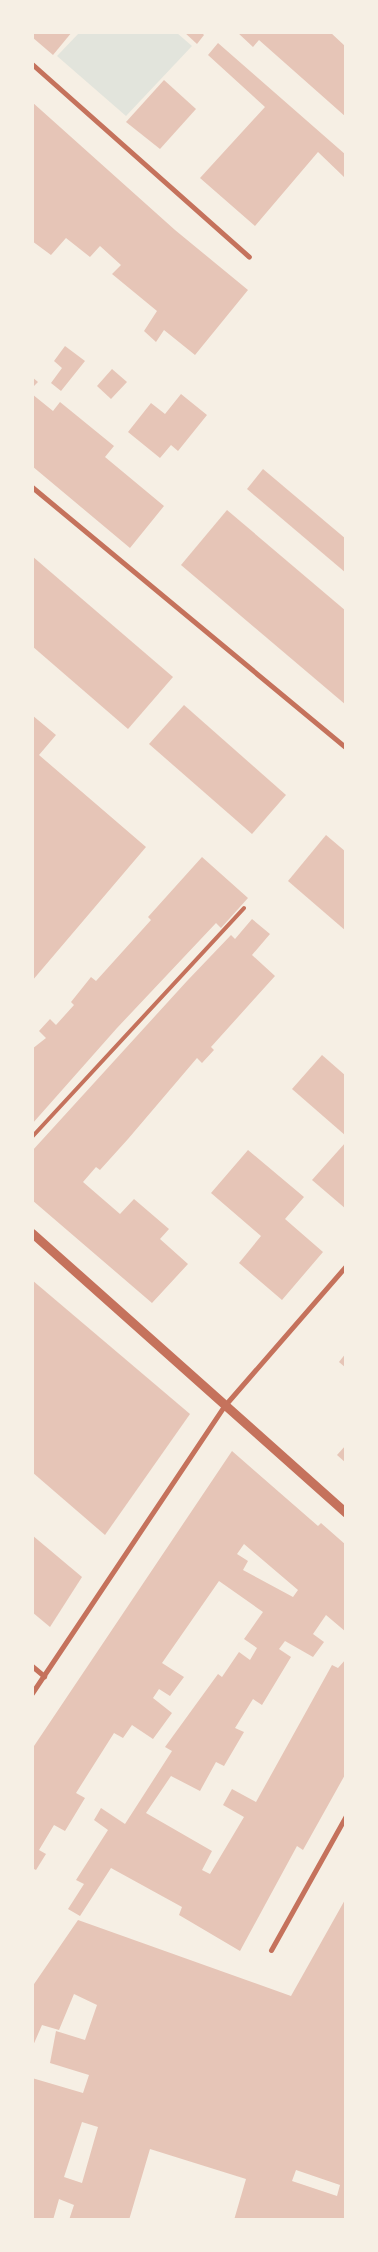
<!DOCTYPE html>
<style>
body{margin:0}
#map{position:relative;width:378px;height:2252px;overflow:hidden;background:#f6efe4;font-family:Inter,sans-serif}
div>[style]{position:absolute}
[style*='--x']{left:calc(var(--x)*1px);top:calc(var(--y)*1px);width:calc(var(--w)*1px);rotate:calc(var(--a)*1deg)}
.green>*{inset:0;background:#e2e4dc}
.building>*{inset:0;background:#e6c5b7}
.service>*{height:4px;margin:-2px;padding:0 2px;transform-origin:2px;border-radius:2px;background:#c5725c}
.minor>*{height:5px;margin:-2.5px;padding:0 2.5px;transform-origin:2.5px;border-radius:2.5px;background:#c5725c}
.tertiary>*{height:9px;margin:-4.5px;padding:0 4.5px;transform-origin:4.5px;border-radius:4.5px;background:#c5725c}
span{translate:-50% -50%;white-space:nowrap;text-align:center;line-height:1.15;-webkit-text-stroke:4px #f6efe4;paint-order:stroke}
.frame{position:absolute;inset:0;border:34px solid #f6efe4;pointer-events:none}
</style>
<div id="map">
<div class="green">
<div style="clip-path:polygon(79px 33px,177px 33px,192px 46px,126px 116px,57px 56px)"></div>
</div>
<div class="building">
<div style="clip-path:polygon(32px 32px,72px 32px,53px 55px,32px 37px)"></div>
<div style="clip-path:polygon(184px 32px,201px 32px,204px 35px,197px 44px)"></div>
<div style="clip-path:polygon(237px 32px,330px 32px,346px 47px,346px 117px,259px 40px,253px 47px)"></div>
<div style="clip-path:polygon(218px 43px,346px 155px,344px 177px,318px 152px,255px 226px,200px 178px,265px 107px,208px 55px)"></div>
<div style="clip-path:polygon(164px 80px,196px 109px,160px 149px,126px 122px)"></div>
<div style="clip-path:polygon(32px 102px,175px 230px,248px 290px,195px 355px,164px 330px,156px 342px,144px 331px,157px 311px,112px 274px,121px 265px,100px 246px,90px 257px,66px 238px,51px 255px,32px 241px)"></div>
<div style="clip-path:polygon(65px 346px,85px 361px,61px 391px,51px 383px,62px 368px,54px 361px)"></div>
<div style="clip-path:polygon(112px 369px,127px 382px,111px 399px,97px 386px)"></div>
<div style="clip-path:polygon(32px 377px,38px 382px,32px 388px)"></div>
<div style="clip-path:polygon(32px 394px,53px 411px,60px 402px,114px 446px,105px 457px,164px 506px,130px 548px,32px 466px)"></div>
<div style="clip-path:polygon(181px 394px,207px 415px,178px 451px,171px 445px,160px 458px,128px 432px,151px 403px,165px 414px)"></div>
<div style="clip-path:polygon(263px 469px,346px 539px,346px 573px,247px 489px)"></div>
<div style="clip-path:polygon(227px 510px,346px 611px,346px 705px,181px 565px)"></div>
<div style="clip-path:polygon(32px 556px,173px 677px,128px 729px,32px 646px)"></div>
<div style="clip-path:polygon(184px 705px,286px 795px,252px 834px,149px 744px)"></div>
<div style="clip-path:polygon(32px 715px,56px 735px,39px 755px,146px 847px,32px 981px)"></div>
<div style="clip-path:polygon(326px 835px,346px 852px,346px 931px,288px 881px)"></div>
<div style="clip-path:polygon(202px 857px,248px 898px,221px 928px,216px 923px,117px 1028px,32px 1124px,32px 1049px,46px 1038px,39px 1031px,50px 1019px,56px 1025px,74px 1005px,71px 1002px,91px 977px,96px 981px,151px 920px,148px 917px)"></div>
<div style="clip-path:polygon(252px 919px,270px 934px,252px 955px,275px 976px,211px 1047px,214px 1050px,202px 1063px,197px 1058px,128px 1139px,100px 1170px,96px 1167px,83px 1182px,120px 1214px,134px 1199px,169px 1229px,160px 1239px,188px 1264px,152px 1303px,32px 1200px,32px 1151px,187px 981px,231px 935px,235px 939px)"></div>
<div style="clip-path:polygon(322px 1055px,346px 1076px,346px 1136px,292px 1089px)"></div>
<div style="clip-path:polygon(346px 1142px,346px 1209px,312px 1180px)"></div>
<div style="clip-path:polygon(248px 1150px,304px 1197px,285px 1219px,323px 1252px,282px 1300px,239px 1263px,261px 1236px,211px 1193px)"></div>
<div style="clip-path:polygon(32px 1280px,190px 1414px,105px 1535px,32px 1472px)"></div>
<div style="clip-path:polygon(346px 1353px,346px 1368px,339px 1362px)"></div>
<div style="clip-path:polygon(346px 1445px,346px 1463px,337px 1455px)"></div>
<div style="clip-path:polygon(evenodd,232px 1451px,318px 1526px,321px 1523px,346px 1545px,346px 1632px,326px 1615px,313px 1634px,324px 1642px,313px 1657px,285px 1641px,279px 1649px,291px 1657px,262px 1705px,253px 1699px,235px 1728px,244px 1732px,224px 1766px,216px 1762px,200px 1791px,171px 1776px,146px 1813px,212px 1851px,202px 1870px,210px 1874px,244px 1817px,223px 1805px,232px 1789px,256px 1802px,332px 1665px,338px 1668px,346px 1659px,346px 1773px,303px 1850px,297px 1846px,240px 1951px,179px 1915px,182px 1907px,111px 1868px,80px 1916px,68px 1909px,84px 1884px,76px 1880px,108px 1830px,94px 1820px,101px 1808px,125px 1824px,172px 1751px,165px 1747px,218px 1674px,222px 1677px,239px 1652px,250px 1660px,257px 1648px,244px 1639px,263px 1612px,219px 1581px,162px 1663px,184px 1677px,170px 1696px,159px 1689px,153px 1698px,172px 1713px,153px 1739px,132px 1725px,123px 1738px,114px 1733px,76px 1793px,85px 1798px,65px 1831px,54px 1825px,39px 1850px,46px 1854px,36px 1870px,32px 1868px,32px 1749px,232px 1451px,244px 1544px,298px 1590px,293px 1597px,243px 1570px,248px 1561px,237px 1554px,244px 1544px)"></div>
<div style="clip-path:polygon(32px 1535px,82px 1577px,50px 1627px,32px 1612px)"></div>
<div style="clip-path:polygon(evenodd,346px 1898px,346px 2220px,234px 2220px,246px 2179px,150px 2149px,129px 2220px,69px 2220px,74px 2205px,59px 2199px,53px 2220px,32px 2220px,32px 2078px,83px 2093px,89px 2075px,50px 2063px,56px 2031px,85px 2040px,97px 2005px,74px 1994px,59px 2030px,42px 2025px,32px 2048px,32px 1987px,78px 1920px,291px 1996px,346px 1898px,82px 2122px,98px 2127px,82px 2183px,64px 2177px,82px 2122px,346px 1898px,296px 2170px,340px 2185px,337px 2196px,292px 2181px,296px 2170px)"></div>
</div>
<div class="service">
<div style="--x:32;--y:1137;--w:312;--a:-47.2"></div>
</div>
<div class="minor">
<div style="--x:32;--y:64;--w:290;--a:41.6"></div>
<div style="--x:32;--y:487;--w:408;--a:39.7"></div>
<div style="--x:32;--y:1666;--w:16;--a:40"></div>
<div style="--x:32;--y:1693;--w:347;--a:-56.2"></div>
<div style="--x:225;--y:1405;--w:184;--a:-49"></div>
<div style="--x:271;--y:1950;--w:154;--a:-60.8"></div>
</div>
<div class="tertiary">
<div style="--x:32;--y:1233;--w:421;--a:41.7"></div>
</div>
<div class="frame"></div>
</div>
